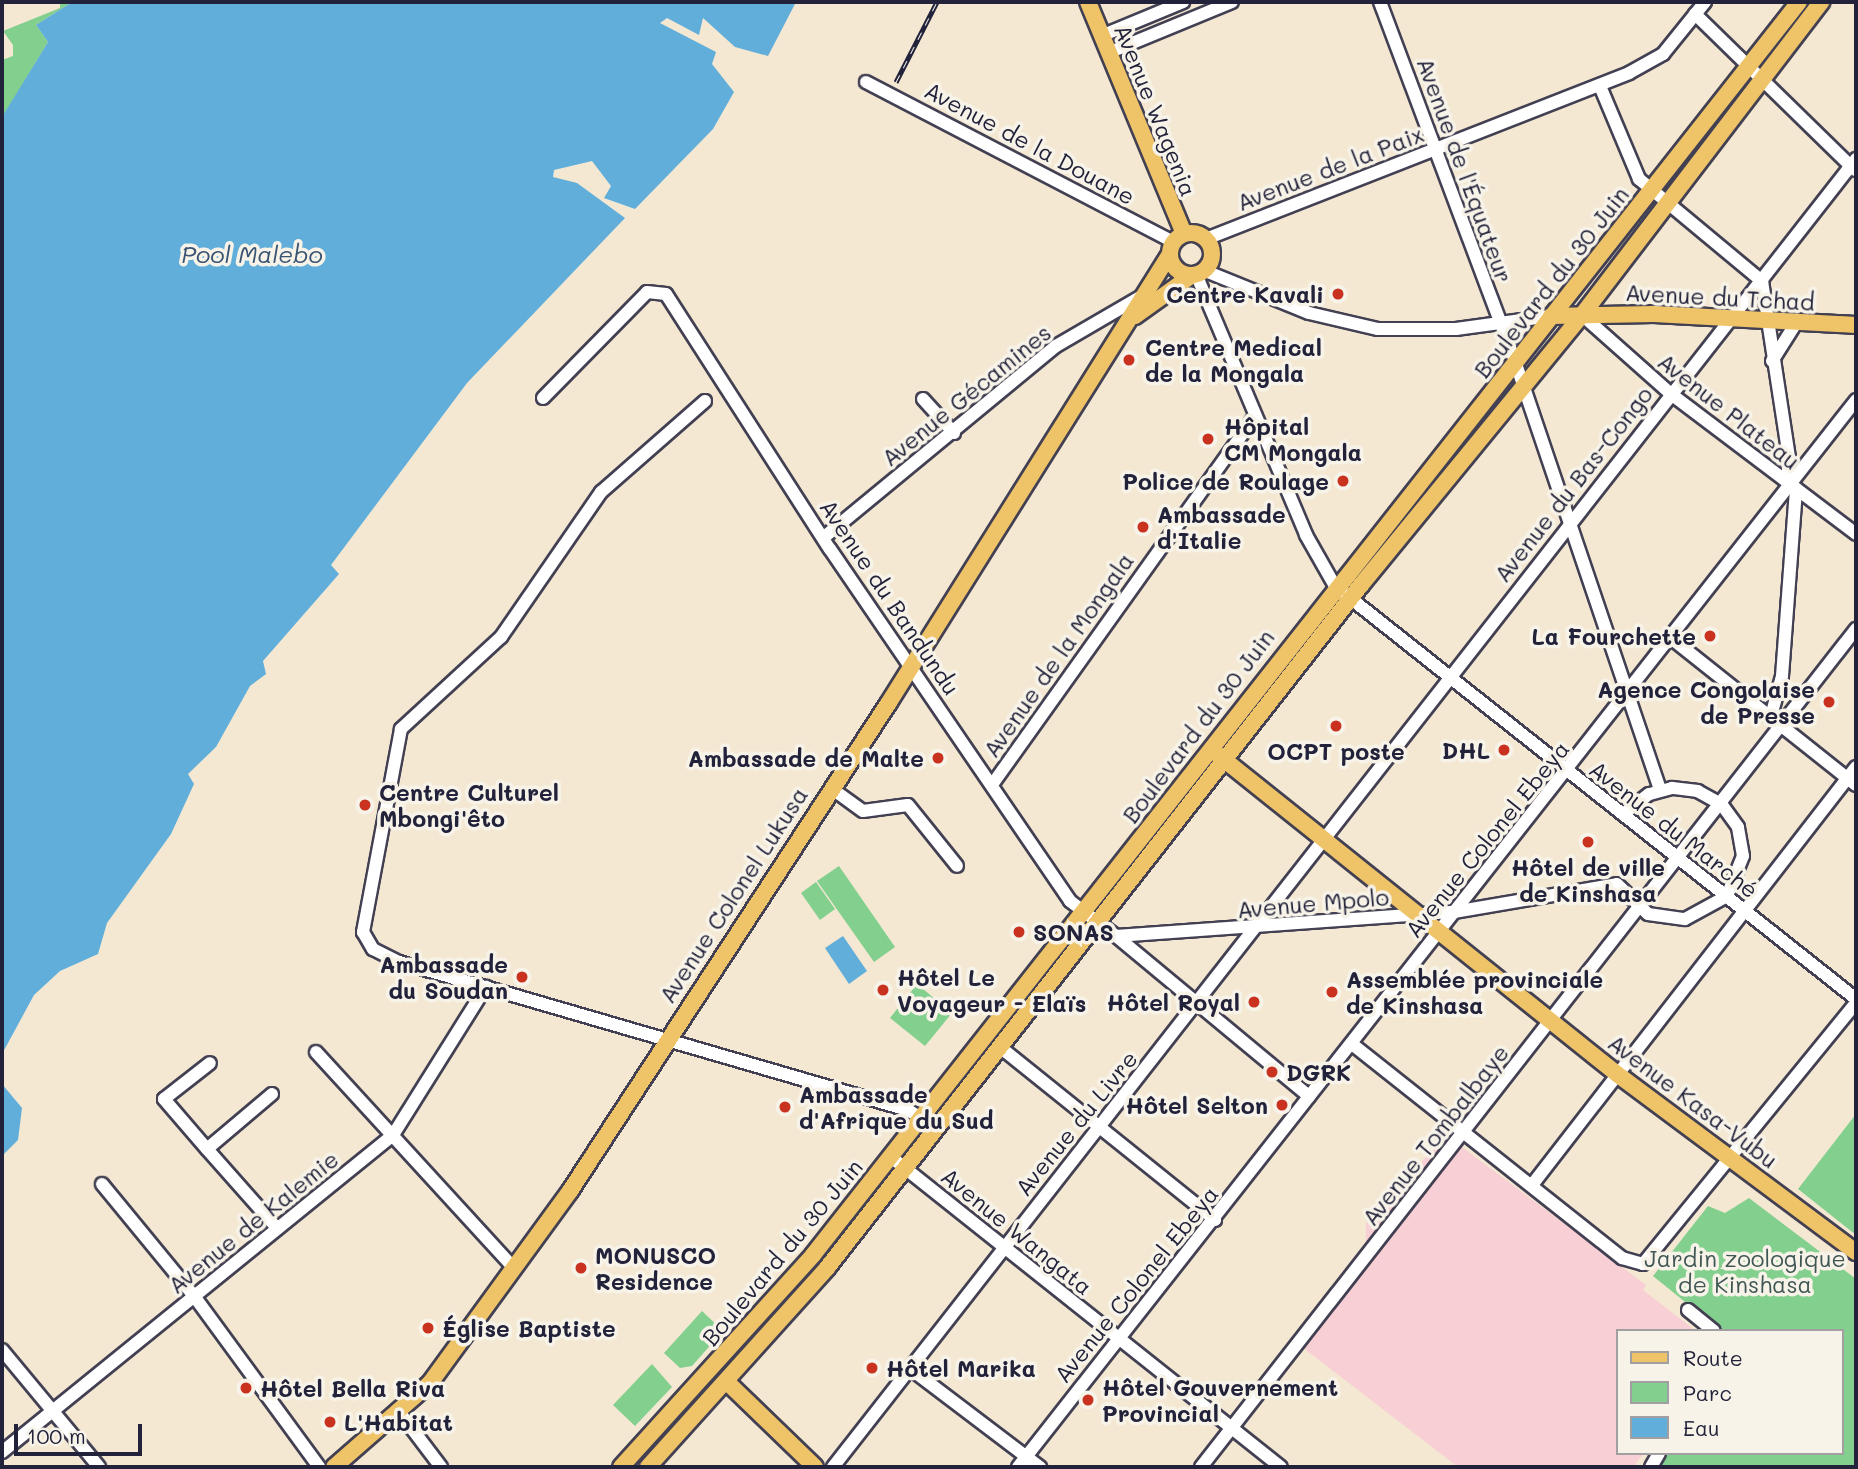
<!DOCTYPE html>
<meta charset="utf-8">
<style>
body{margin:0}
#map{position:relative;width:1858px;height:1469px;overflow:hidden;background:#f4e8d3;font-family:Mali,sans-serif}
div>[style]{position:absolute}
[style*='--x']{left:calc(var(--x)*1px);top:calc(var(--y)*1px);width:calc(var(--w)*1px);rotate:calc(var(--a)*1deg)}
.built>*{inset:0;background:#f7cfd4}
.green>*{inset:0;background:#82cf8e}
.water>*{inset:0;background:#61aeda}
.roads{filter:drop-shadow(2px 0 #424052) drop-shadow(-2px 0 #424052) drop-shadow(0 2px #424052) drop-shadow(0 -2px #424052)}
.minor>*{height:12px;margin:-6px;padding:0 6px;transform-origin:6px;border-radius:6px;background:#fff}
.major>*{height:16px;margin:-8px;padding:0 8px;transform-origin:8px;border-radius:8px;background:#efc469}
.major>.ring{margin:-8px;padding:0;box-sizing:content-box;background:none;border:16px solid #efc469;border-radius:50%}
.rail>*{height:5px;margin-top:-2.5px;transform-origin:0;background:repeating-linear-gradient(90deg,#f7f3e8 0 8px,#22223b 0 16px);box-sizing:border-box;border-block:2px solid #22223b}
.dots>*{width:19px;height:19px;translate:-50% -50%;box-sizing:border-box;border:4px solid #f7f3e8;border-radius:50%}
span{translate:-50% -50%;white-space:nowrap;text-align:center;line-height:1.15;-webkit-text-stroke:7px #f7f3e8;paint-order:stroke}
.street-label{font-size:23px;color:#22223b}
.poi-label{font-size:23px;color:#22223b;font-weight:700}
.right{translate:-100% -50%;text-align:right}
.left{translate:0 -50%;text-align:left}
.park-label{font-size:23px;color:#3f5654}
.water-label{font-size:24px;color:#385373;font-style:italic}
.frame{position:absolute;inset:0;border:4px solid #22223b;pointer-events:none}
.legend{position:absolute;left:1616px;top:1329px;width:228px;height:126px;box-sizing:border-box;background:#f7f3e8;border:2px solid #a29fa3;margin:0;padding:9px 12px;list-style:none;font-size:21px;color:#22223b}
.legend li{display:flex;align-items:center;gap:14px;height:35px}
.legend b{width:35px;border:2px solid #a29fa3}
.scale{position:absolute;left:14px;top:1424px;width:128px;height:32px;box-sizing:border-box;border:4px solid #22223b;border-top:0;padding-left:9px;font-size:21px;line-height:24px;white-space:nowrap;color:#22223b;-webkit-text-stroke:5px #f7f3e8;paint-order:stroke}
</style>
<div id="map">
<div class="built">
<div style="clip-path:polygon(1446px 1135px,1646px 1285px,1643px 1290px,1696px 1331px,1618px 1331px,1618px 1453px,1644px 1453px,1633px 1467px,1458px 1467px,1302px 1347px,1377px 1252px,1366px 1244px,1366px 1223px)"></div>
</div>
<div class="green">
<div style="clip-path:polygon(60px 2px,72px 2px,36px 25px,48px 42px,4px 115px,2px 60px,13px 56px,13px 45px,3px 31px,60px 8px)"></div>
<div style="clip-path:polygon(839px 866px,895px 947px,874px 962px,817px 881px)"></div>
<div style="clip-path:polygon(816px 882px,835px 909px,820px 920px,801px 893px)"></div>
<div style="clip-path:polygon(917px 984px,952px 1013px,925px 1046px,890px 1018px)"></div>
<div style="clip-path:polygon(1856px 1114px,1856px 1235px,1798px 1189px)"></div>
<div style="clip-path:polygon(1749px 1198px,1856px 1279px,1856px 1467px,1654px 1467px,1662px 1453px,1842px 1453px,1842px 1331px,1721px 1331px,1653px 1276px,1708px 1206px,1725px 1213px)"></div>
<div style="clip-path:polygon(702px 1311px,723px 1331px,692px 1366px,680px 1368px,664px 1353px)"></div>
<div style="clip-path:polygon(652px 1364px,672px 1387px,635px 1426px,613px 1405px)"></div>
</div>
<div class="water">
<div style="clip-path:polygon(72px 2px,796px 2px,768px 56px,735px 47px,703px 18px,699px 35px,667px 18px,660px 23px,716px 52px,712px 64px,734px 92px,713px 129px,635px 209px,604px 198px,611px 186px,592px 161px,554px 170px,553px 177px,577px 183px,625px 218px,467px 383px,331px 565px,339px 574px,263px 661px,266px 674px,250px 686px,216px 747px,188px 774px,194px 784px,171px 834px,107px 923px,98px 954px,60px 971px,34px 995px,2px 1054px,2px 117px,48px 42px,36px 25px)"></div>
<div style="clip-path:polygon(843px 936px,867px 971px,849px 984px,825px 948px)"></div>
<div style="clip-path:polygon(2px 1084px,22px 1108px,18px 1140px,2px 1156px)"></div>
</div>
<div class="roads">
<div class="minor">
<div style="--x:1380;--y:2;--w:387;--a:69.4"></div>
<div style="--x:1516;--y:364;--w:450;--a:71.3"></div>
<div style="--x:1695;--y:14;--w:223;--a:44.3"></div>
<div style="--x:1101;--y:36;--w:89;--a:-22.5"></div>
<div style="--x:1108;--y:53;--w:134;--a:-22.4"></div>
<div style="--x:866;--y:82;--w:346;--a:27.5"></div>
<div style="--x:1600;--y:86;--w:101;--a:67.2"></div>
<div style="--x:1639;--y:179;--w:160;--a:39.7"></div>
<div style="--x:1762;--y:281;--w:179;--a:81.3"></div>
<div style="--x:1789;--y:458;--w:24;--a:95"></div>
<div style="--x:1206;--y:239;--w:454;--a:-21.4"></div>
<div style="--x:1629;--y:73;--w:39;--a:-29"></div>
<div style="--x:1663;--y:54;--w:67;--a:-51.1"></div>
<div style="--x:1203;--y:270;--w:114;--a:22.1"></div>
<div style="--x:1309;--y:313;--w:71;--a:13.1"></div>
<div style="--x:1378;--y:329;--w:78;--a:0"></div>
<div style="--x:1456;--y:329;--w:96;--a:-7.8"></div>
<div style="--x:1196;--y:274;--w:283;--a:67.1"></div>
<div style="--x:1306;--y:535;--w:59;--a:60.4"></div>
<div style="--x:1335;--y:586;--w:665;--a:38.4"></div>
<div style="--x:1582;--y:315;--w:119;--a:41.6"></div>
<div style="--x:1671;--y:394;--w:232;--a:37.1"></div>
<div style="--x:1772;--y:361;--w:45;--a:-57.7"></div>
<div style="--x:543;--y:398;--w:148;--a:-45.5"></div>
<div style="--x:647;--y:292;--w:19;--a:6"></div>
<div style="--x:666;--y:294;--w:303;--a:57.3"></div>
<div style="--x:830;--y:549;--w:426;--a:55.7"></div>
<div style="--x:1070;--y:901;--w:58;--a:37.3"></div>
<div style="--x:1116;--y:936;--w:339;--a:-4.1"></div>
<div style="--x:1454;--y:912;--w:165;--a:-9.7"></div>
<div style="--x:1617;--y:884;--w:43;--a:44.1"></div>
<div style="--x:1648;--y:914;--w:37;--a:8"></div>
<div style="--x:1685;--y:919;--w:48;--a:-28.7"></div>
<div style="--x:1727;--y:896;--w:43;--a:-68.2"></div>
<div style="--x:1743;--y:856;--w:29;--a:-100"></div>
<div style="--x:1738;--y:827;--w:29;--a:-126"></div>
<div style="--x:1721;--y:804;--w:26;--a:-151"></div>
<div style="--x:1698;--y:791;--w:26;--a:-173"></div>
<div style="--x:1672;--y:788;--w:24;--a:165"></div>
<div style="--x:1649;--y:794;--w:33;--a:142"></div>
<div style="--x:923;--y:399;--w:46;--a:47.6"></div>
<div style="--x:705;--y:401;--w:138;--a:138.8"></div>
<div style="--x:601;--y:492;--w:176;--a:124.6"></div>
<div style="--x:501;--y:637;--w:136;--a:137.4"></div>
<div style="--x:401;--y:729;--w:207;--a:100.6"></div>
<div style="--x:363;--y:932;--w:20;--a:60"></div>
<div style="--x:373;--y:949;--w:29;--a:27"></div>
<div style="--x:399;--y:962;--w:530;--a:16.21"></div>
<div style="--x:908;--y:1110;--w:34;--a:32"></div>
<div style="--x:823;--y:538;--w:302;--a:-39.5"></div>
<div style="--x:1056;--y:346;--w:99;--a:-30.2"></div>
<div style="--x:1671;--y:638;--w:236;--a:38.5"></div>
<div style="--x:1771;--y:716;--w:41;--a:-74.6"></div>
<div style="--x:1782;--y:676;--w:188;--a:-85.7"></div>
<div style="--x:994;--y:782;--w:448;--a:-54.5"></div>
<div style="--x:831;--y:788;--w:39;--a:36"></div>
<div style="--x:863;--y:811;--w:45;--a:-7.6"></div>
<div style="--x:908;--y:805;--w:78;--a:51.2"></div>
<div style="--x:1116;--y:936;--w:251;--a:39.7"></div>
<div style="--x:1352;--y:1044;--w:345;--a:38.4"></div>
<div style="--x:1622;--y:1258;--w:22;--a:16"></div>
<div style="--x:1643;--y:1264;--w:337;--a:-50.8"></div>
<div style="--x:1000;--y:1047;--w:276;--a:38.8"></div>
<div style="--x:316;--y:1052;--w:294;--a:47.5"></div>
<div style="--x:272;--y:1094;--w:85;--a:139.8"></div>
<div style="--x:207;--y:1149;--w:106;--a:48.5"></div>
<div style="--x:207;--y:1149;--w:66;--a:-130.7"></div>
<div style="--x:164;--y:1099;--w:58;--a:-38"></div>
<div style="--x:891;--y:1157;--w:498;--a:38.5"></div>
<div style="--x:102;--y:1184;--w:145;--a:50.6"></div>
<div style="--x:194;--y:1296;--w:212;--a:53.8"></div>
<div style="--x:1532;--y:1185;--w:529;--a:-52.22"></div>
<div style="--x:1688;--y:1310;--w:33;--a:39"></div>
<div style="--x:2;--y:1350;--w:152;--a:50.3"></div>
<div style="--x:912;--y:1370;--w:161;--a:37.2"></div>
<div style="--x:400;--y:1413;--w:68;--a:52.8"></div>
<div style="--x:2;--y:1452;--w:503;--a:-39.03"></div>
<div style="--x:393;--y:1135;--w:175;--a:-57.9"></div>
<div style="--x:833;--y:1467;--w:1661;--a:-51.97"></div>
<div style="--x:1018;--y:1467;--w:1357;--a:-51.85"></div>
<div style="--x:1201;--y:1467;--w:1064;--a:-51.99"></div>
<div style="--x:1651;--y:1467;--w:16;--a:-60"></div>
</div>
<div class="major">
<div style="--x:1088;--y:2;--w:251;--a:67.5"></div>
<div class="ring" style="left:1170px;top:233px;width:26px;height:26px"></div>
<div style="--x:1135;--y:316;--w:70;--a:-35.7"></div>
<div style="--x:1551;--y:316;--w:103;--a:-1.1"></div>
<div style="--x:1654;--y:314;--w:202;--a:3.1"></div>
<div style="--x:1217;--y:754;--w:512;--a:38.66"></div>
<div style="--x:1617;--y:1074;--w:298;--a:36.7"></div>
<div style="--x:727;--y:1382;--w:122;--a:44"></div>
<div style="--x:334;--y:1467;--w:128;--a:-41.2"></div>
<div style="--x:430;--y:1383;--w:238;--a:-53.9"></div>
<div style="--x:570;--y:1191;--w:582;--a:-56.86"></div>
<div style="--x:888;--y:704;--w:531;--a:-57.93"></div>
<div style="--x:621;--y:1467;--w:286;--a:-47.8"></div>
<div style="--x:813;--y:1255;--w:1594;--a:-51.8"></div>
<div style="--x:648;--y:1467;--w:268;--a:-48"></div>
<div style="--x:827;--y:1268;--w:867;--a:-51.98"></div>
<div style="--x:1361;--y:585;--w:349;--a:-50.7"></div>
<div style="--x:1582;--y:315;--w:394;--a:-52.6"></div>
</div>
</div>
<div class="rail">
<div style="--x:896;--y:82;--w:90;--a:-62.9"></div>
</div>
<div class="dots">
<div style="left:1338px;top:294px;background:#c8321e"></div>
<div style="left:1129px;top:360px;background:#c8321e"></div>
<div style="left:1208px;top:439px;background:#c8321e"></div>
<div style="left:1343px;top:481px;background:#c8321e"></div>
<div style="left:1143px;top:527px;background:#c8321e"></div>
<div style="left:1710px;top:636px;background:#c8321e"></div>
<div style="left:1829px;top:702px;background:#c8321e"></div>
<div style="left:1336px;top:726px;background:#c8321e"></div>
<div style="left:1504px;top:750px;background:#c8321e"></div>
<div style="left:938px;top:758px;background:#c8321e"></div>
<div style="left:365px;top:805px;background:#c8321e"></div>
<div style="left:1588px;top:842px;background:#c8321e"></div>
<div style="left:1019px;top:932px;background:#c8321e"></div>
<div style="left:522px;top:977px;background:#c8321e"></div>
<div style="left:883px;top:990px;background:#c8321e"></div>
<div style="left:1332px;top:992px;background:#c8321e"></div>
<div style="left:1254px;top:1002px;background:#c8321e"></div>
<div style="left:1272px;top:1072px;background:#c8321e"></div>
<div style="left:1282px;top:1105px;background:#c8321e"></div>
<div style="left:785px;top:1107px;background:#c8321e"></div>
<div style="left:581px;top:1268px;background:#c8321e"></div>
<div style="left:428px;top:1328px;background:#c8321e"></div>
<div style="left:872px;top:1368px;background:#c8321e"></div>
<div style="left:246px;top:1388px;background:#c8321e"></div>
<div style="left:1088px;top:1400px;background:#c8321e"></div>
<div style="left:330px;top:1422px;background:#c8321e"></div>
</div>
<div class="street-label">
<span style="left:1156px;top:110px;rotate:68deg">Avenue Wagenia</span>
<span style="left:1030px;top:143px;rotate:28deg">Avenue de la Douane</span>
<span style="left:1330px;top:168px;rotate:-21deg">Avenue de la Paix</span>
<span style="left:1465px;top:170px;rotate:70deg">Avenue de l'Équateur</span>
<span style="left:1551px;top:282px;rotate:-52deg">Boulevard du 30 Juin</span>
<span style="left:1720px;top:297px;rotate:3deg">Avenue du Tchad</span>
<span style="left:966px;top:395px;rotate:-39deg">Avenue Gécamines</span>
<span style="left:1729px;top:411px;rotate:38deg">Avenue Plateau</span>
<span style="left:1573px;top:484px;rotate:-52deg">Avenue du Bas-Congo</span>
<span style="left:890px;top:597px;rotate:56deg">Avenue du Bandundu</span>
<span style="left:1058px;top:655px;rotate:-55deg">Avenue de la Mongala</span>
<span style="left:1198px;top:726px;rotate:-53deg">Boulevard du 30 Juin</span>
<span style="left:1674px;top:829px;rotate:38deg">Avenue du Marché</span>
<span style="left:1487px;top:839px;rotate:-51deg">Avenue Colonel Ebeya</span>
<span style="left:733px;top:895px;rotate:-57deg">Avenue Colonel Lukusa</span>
<span style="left:1313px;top:903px;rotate:-5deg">Avenue Mpolo</span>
<span style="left:1693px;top:1101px;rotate:37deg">Avenue Kasa-Vubu</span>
<span style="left:1076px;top:1123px;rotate:-51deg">Avenue du Livre</span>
<span style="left:1435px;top:1135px;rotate:-52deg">Avenue Tombalbaye</span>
<span style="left:253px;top:1222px;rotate:-39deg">Avenue de Kalemie</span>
<span style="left:1017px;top:1231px;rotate:39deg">Avenue Wangata</span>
<span style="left:782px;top:1252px;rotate:-50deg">Boulevard du 30 Juin</span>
<span style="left:1136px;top:1284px;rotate:-51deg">Avenue Colonel Ebeya</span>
</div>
<div class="poi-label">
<span class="right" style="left:1324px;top:294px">Centre Kavali</span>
<span class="left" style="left:1145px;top:360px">Centre Medical<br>de la Mongala</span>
<span class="left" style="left:1224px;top:439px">Hôpital<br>CM Mongala</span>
<span class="right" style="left:1329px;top:481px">Police de Roulage</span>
<span class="left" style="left:1157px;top:527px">Ambassade<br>d'Italie</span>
<span class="right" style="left:1696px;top:636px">La Fourchette</span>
<span class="right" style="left:1815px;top:702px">Agence Congolaise<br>de Presse</span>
<span class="right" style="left:1490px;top:750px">DHL</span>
<span style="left:1336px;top:751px">OCPT poste</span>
<span class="right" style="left:924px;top:758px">Ambassade de Malte</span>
<span class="left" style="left:379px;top:805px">Centre Culturel<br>Mbongi'êto</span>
<span style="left:1588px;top:880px">Hôtel de ville<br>de Kinshasa</span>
<span class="left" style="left:1033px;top:932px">SONAS</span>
<span class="right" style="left:508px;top:977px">Ambassade<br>du Soudan</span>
<span class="left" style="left:897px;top:990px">Hôtel Le<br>Voyageur - Elaïs</span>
<span class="left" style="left:1346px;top:992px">Assemblée provinciale<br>de Kinshasa</span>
<span class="right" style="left:1240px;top:1002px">Hôtel Royal</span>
<span class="left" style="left:1286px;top:1072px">DGRK</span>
<span class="left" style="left:799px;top:1107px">Ambassade<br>d'Afrique du Sud</span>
<span class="right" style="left:1268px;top:1105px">Hôtel Selton</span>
<span class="left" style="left:595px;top:1268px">MONUSCO<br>Residence</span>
<span class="left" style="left:442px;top:1328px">Église Baptiste</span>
<span class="left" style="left:886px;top:1368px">Hôtel Marika</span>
<span class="left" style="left:1102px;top:1400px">Hôtel Gouvernement<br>Provincial</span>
<span class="left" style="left:260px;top:1388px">Hôtel Bella Riva</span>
<span class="left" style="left:344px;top:1422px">L'Habitat</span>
</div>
<div class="park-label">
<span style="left:1745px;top:1271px">Jardin zoologique<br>de Kinshasa</span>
</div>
<div class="water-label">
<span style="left:252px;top:254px">Pool Malebo</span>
</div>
<div class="frame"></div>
<ul class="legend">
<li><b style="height:9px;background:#efc469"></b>Route</li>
<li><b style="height:19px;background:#82cf8e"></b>Parc</li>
<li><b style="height:19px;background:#61aeda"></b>Eau</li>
</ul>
<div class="scale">100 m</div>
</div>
